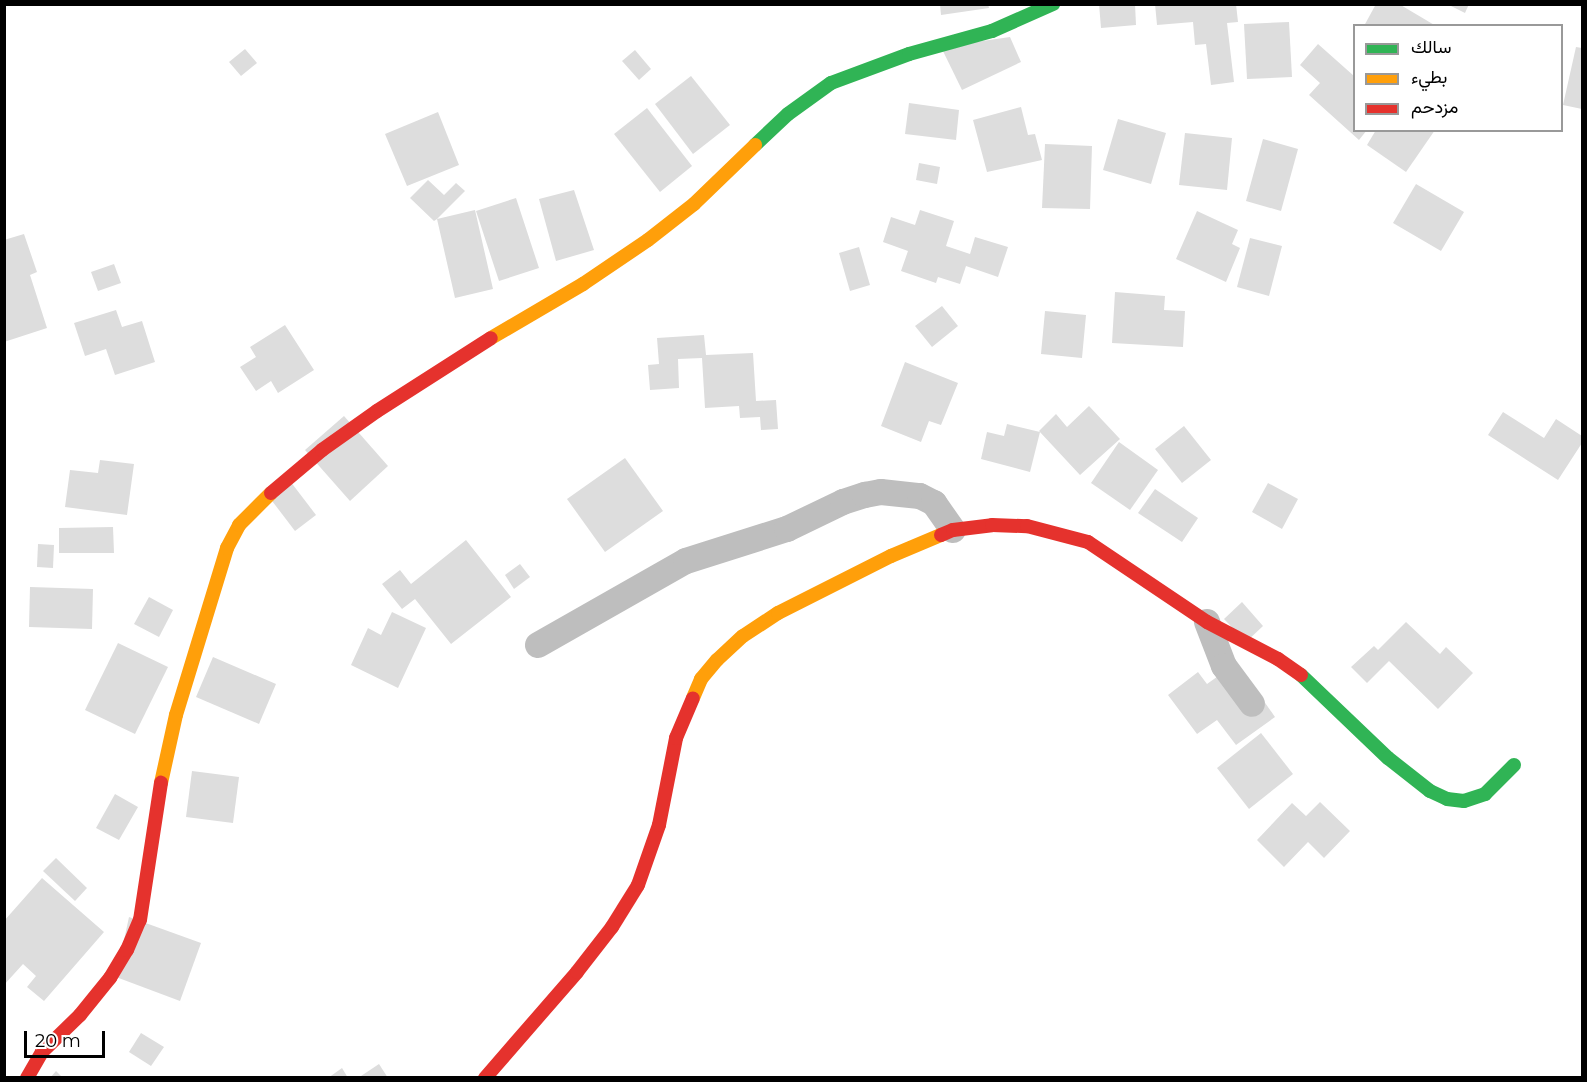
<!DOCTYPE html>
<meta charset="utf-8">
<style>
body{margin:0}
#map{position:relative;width:1587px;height:1082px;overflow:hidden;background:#fff;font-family:Montserrat,Vazirmatn,sans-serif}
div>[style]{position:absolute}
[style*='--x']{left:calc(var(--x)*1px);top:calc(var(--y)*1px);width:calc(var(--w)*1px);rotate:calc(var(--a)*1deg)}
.building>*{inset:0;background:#ddd}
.street>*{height:26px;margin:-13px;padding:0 13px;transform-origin:13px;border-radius:13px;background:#bebebe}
.fast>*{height:14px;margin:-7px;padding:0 7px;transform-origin:7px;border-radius:7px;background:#30b455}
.slow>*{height:14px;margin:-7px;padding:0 7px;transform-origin:7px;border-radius:7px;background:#ff9f0a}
.jam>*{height:14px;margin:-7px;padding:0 7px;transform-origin:7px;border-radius:7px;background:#e5322d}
span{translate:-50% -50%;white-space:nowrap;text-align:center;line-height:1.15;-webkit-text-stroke:5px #fff;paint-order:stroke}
.frame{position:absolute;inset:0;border:6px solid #000;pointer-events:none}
.legend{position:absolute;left:1353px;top:24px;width:210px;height:108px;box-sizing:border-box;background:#fff;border:2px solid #999;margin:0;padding:8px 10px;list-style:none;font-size:18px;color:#000}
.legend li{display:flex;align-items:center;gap:12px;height:30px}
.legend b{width:30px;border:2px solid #999}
.scale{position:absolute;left:24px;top:1031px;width:81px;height:27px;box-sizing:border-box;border:3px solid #000;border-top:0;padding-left:8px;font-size:18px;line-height:21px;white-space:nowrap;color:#000;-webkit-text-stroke:4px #fff;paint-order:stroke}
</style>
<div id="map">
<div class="building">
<div style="clip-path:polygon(940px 4px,988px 4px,989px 8px,941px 15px)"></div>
<div style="clip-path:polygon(1099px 4px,1135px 4px,1136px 25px,1101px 28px)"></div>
<div style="clip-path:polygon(1155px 4px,1236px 4px,1238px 22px,1227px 23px,1234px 82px,1211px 85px,1206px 44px,1195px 45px,1193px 22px,1157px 25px)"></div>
<div style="clip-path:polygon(1376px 4px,1399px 4px,1436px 26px,1364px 26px)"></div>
<div style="clip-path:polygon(1447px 4px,1469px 4px,1465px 13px)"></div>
<div style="clip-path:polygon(1289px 22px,1292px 77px,1247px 79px,1244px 24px)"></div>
<div style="clip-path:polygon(1010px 37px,1021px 62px,962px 90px,941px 47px)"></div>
<div style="clip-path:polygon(1318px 44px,1354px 76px,1354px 130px,1367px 130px,1359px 140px,1309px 95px,1320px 83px,1300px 65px)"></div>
<div style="clip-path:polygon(1576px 47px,1582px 48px,1582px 109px,1563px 105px)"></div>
<div style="clip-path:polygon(245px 49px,257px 63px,241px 76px,229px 62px)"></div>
<div style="clip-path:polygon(635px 50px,651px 69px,639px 80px,622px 61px)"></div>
<div style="clip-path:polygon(691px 76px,730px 125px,693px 154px,655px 104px)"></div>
<div style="clip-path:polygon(909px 103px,959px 110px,956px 140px,905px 134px)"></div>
<div style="clip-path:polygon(1021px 107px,1028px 135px,1035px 134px,1042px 160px,987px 172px,973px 120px)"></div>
<div style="clip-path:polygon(647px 108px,692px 166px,660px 192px,614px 134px)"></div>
<div style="clip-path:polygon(438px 112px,459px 165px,407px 186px,385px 134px)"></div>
<div style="clip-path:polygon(1118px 119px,1166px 133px,1151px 184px,1103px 170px)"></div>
<div style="clip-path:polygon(1376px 130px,1435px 130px,1406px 172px,1367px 145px)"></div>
<div style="clip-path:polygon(1185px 133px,1232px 138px,1227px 190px,1179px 185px)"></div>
<div style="clip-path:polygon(1263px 139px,1298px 149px,1281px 211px,1246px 201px)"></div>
<div style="clip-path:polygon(1045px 144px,1092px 146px,1090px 209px,1042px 208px)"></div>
<div style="clip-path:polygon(919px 163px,940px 167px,937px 184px,916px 180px)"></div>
<div style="clip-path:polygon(428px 180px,444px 195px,456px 183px,465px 191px,437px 219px,475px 210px,493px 289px,455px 298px,437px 219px,434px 221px,410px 198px)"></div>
<div style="clip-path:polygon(1416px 184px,1464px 212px,1441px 251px,1393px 223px)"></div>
<div style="clip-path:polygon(574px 190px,594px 250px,556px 261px,539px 199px)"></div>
<div style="clip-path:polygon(516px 198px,539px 268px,499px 281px,476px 211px)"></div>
<div style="clip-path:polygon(920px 210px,954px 221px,946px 246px,970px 254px,975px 237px,1008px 247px,998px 277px,966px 266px,960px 284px,938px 277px,936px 283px,901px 271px,908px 251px,883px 242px,891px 217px,915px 225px)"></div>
<div style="clip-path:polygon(1197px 211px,1238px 230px,1232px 244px,1240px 248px,1226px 282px,1176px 259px)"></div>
<div style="clip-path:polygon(24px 234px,37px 272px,30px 275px,47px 328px,4px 342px,4px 240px)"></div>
<div style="clip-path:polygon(1250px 238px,1282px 246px,1269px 296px,1237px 287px)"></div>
<div style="clip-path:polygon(859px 247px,870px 285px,850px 291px,839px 253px)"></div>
<div style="clip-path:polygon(114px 264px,121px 283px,98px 291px,91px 272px)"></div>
<div style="clip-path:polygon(1115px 292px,1165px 296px,1164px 310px,1185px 311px,1183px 347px,1112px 343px)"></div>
<div style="clip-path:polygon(942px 306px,958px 326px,932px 347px,915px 326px)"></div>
<div style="clip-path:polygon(116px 310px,122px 327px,142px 321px,155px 362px,115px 375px,106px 349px,85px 356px,74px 323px)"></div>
<div style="clip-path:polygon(1045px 311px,1086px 315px,1082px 358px,1041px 354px)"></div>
<div style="clip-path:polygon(285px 325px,314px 370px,278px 393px,271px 381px,256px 391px,240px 367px,256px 357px,250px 347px)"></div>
<div style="clip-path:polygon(704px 335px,706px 355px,753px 353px,756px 401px,776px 400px,778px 429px,761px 430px,760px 417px,740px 418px,739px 406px,705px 408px,702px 358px,678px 359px,679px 388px,650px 390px,648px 365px,659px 364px,657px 338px)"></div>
<div style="clip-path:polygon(905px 362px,958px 383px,941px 425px,929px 421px,921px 442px,881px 426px)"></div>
<div style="clip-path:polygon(1089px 406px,1120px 439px,1080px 475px,1039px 431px,1056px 414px,1067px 427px)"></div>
<div style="clip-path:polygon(1503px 412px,1544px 438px,1556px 419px,1582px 436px,1582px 443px,1558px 480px,1488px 435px)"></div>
<div style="clip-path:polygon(344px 416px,388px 466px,350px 501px,305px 450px)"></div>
<div style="clip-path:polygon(1007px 424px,1040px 432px,1030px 472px,981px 459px,987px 432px,1004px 436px)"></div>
<div style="clip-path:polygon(1184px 426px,1211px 460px,1182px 483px,1155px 449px)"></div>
<div style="clip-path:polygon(1119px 442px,1158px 470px,1130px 510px,1091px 483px)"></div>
<div style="clip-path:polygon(625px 458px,663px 511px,605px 552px,567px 499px)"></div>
<div style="clip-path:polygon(100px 460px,134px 464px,127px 515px,65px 507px,70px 470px,98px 473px)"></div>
<div style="clip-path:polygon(287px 477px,316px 515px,295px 531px,266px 493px)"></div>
<div style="clip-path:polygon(1268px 483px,1298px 499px,1282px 529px,1252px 512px)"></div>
<div style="clip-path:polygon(1155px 489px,1198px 518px,1182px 542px,1138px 513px)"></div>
<div style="clip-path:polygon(113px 527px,114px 553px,59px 553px,59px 528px)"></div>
<div style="clip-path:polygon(466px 540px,511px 597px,451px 644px,415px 599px,402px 609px,382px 584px,400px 570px,411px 584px)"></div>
<div style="clip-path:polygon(38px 544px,54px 545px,53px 568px,37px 567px)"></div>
<div style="clip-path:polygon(520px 564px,530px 577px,514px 589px,505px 575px)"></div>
<div style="clip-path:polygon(30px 587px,93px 589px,92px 629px,29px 627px)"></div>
<div style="clip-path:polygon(149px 597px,173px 610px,159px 637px,134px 624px)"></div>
<div style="clip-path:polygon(1242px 602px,1263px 626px,1246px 642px,1224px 619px)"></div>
<div style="clip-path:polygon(392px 612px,426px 628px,398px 688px,351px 665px,368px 628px,381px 635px)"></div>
<div style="clip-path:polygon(1406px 622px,1440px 654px,1446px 647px,1473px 673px,1438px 709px,1389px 661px,1367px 683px,1351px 667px,1374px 646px,1378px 650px)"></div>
<div style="clip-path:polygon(118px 643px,168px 667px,135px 734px,85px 710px)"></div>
<div style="clip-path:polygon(213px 657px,276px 684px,259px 724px,196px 697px)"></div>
<div style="clip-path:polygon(1228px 669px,1254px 687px,1275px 717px,1236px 745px,1217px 720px,1197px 734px,1168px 695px,1198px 672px,1207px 684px)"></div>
<div style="clip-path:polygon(1261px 733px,1293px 774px,1249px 809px,1217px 768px)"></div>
<div style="clip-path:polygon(192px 771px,239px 777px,233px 823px,186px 817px)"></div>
<div style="clip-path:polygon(115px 794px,138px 807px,119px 840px,96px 828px)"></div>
<div style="clip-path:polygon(1320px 802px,1350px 831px,1324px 858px,1308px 842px,1284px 867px,1257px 840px,1292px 803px,1306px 816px)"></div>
<div style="clip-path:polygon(56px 858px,87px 888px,75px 901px,43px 871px)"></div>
<div style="clip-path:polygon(42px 878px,104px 932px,44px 1001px,27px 987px,36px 976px,23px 964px,4px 985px,4px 921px)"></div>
<div style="clip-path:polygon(129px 917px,201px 943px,180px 1001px,116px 977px)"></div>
<div style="clip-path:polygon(141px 1033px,164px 1047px,151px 1066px,129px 1052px)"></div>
<div style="clip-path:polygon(379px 1064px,388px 1078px,358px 1078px)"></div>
<div style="clip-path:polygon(342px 1068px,348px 1078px,328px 1078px)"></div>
<div style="clip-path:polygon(56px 1071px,63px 1078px,50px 1078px)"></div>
</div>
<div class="street">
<div style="--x:1207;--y:622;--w:47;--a:68.9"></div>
<div style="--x:1224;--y:666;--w:47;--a:53.6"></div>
<div style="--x:538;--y:645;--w:170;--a:-29.6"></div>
<div style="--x:686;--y:561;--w:106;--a:-17.6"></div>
<div style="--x:787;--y:529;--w:62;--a:-25.7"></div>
<div style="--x:843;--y:502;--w:23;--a:-18"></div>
<div style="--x:865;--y:495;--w:16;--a:-11"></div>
<div style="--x:881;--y:492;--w:39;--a:6"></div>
<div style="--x:920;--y:496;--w:16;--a:27"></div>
<div style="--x:934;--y:503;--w:33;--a:55"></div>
</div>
<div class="fast">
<div style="--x:755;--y:145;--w:45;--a:-43.2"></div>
<div style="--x:788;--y:114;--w:53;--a:-35.8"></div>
<div style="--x:831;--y:83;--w:83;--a:-20.4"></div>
<div style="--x:909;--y:54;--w:86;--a:-15.5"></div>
<div style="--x:992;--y:31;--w:67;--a:-23.9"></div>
<div style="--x:1301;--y:675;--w:120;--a:43.7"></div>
<div style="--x:1388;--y:758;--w:53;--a:38.2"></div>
<div style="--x:1430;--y:791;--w:19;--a:25"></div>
<div style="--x:1447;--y:799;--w:17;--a:7"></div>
<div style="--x:1464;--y:801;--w:22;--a:-18"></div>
<div style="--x:1485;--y:794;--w:41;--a:-45"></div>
</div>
<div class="slow">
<div style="--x:491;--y:338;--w:107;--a:-30.4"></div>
<div style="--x:583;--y:284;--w:78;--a:-34.1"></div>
<div style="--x:648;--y:240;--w:58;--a:-38"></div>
<div style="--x:694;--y:204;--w:85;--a:-44"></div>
<div style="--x:693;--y:698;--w:21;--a:-67"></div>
<div style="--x:701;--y:679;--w:25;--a:-50"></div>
<div style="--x:717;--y:660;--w:35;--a:-43"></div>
<div style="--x:743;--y:636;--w:42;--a:-33.3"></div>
<div style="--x:778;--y:613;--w:127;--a:-26.8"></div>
<div style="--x:891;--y:556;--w:54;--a:-22.8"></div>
<div style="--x:161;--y:783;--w:70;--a:-77.6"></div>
<div style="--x:176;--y:715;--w:175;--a:-73"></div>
<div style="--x:227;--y:548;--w:26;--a:-62"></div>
<div style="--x:239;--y:525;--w:45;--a:-45"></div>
</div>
<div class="jam">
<div style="--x:271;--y:493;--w:67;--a:-40.1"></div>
<div style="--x:322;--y:450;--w:67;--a:-35.3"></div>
<div style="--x:377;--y:411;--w:135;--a:-32.6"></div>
<div style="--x:941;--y:535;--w:13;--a:-23"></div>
<div style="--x:953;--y:530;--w:39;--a:-7"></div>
<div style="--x:992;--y:525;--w:35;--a:2"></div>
<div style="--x:1027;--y:526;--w:63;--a:14.7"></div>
<div style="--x:1088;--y:542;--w:143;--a:33.9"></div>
<div style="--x:1207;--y:622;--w:80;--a:27.5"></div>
<div style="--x:1278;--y:659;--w:28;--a:35"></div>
<div style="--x:27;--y:1078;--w:30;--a:-60"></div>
<div style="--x:42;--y:1052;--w:53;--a:-44.2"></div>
<div style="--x:80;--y:1015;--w:48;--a:-51"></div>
<div style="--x:110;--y:978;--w:33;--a:-59"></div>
<div style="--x:127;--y:950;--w:33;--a:-67"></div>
<div style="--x:140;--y:920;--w:139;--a:-81.3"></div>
<div style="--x:485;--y:1078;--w:140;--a:-49"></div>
<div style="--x:577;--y:972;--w:57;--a:-52.1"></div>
<div style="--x:612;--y:927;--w:49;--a:-58.2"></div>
<div style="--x:638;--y:885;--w:64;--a:-70.7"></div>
<div style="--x:659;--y:825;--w:89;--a:-78.9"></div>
<div style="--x:676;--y:738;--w:43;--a:-67"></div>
</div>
<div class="frame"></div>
<ul class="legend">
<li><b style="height:8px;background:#30b455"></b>سالك</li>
<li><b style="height:8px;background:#ff9f0a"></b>بطيء</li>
<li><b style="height:8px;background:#e5322d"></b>مزدحم</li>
</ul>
<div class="scale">20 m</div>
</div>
